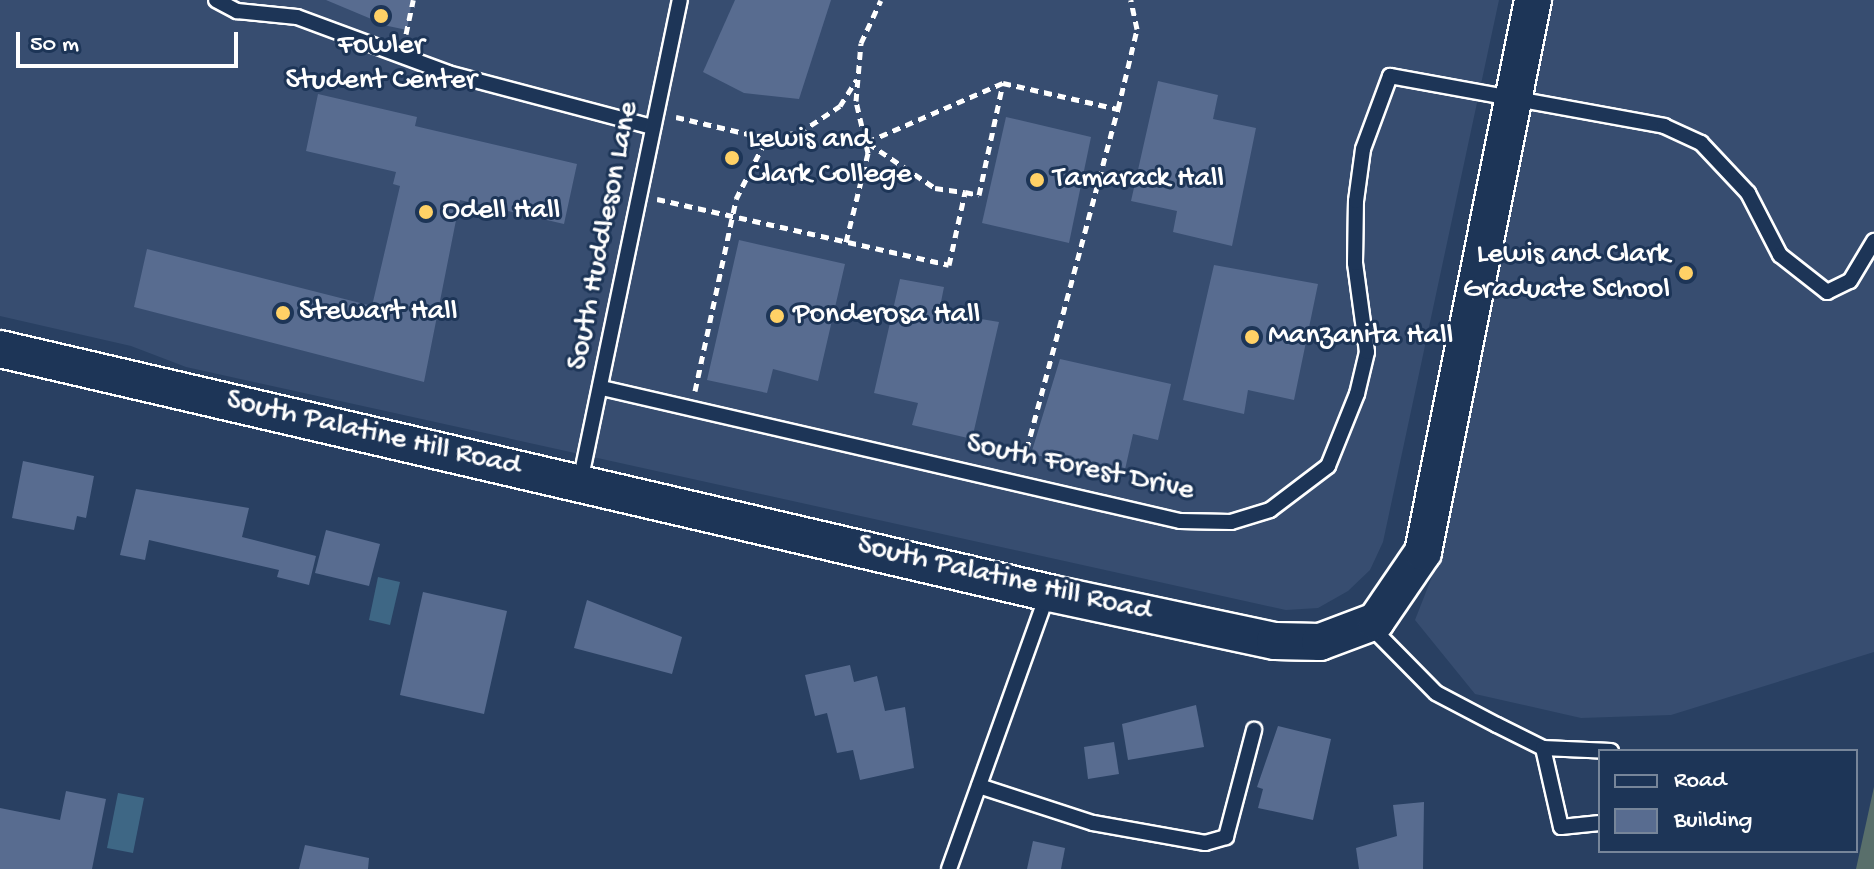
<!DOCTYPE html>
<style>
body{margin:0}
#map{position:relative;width:1874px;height:869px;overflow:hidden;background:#294062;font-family:"Gochi Hand",sans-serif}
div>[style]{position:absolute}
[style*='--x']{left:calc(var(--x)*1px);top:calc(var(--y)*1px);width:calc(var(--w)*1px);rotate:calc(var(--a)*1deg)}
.built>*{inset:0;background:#374d70}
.green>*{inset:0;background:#596f6b}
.water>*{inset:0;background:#3e6785}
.building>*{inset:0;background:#586c90}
.path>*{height:5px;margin-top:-2.5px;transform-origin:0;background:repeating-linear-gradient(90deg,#fff 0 8px,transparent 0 14px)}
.roads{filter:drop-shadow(2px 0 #fff) drop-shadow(-2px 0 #fff) drop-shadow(0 2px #fff) drop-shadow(0 -2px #fff)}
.service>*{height:14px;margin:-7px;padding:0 7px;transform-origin:7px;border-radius:7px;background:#1d3557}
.tertiary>*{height:36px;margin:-18px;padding:0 18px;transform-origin:18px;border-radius:18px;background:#1d3557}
.dots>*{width:22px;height:22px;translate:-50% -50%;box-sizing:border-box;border:4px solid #1d3557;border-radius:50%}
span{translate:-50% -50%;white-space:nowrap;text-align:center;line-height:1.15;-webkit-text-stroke:6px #1d3557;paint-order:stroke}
.poi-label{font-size:30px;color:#fff}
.left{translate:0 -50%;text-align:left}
.right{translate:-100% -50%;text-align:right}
.street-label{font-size:30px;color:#fff}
.legend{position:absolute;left:1598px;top:749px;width:260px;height:104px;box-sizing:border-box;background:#1d3557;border:2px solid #77869a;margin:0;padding:10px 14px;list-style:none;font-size:24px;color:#fff}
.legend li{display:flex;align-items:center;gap:16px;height:40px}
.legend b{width:40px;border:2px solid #77869a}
.scale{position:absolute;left:16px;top:32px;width:222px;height:36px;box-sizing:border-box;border:4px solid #fff;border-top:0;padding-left:10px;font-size:24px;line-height:28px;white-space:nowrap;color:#fff;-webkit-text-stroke:6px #1d3557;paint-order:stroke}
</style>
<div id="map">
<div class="built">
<div style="clip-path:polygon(0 0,1499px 0,1383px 542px,1370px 570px,1348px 591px,1318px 608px,1286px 610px,186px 367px,131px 346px,0 316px)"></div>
<div style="clip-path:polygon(1552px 0,1874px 0,1874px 652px,1671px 715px,1581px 718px,1475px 694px,1415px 620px,1444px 546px)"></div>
</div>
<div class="green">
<div style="clip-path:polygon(1874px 787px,1874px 869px,1856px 869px)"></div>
</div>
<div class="water">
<div style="clip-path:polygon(378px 577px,400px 582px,390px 625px,369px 620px)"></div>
<div style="clip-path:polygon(118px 793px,144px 798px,133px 853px,107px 848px)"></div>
</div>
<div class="building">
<div style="clip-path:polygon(326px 0,412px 0,407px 30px,388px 26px)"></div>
<div style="clip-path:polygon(735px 0,831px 0,799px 99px,744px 93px,703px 72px)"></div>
<div style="clip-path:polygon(1158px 81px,1218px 95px,1213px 119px,1256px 128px,1232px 246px,1173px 232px,1177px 211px,1131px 201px)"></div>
<div style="clip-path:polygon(318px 94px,417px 117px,415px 126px,577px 164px,564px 224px,460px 200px,424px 382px,134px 307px,147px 249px,372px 306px,400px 186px,393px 184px,396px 172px,306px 151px)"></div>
<div style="clip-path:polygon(1006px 117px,1091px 137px,1069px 243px,982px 223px)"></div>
<div style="clip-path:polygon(739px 240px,845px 264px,818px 381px,773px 369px,767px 393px,707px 380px)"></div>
<div style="clip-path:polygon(1214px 265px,1318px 284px,1294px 400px,1248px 390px,1244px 414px,1183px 400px)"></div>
<div style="clip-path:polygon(900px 279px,944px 287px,939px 312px,999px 322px,972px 439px,912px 425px,918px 403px,874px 393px)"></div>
<div style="clip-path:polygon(1060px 359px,1171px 384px,1158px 440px,1133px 434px,1124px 474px,1031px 454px)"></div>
<div style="clip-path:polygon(23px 461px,94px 476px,86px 518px,77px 516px,74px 530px,12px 518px)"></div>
<div style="clip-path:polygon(136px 489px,249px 508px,242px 537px,316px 556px,309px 585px,277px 577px,279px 570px,149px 540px,145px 560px,120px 555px)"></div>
<div style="clip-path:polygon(326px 530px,380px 544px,369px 586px,315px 573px)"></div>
<div style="clip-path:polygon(423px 592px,507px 611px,484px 714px,400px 695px)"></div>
<div style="clip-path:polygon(587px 600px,682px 637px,672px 674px,574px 648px)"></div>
<div style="clip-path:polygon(850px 665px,854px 682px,877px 676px,885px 711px,905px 707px,914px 768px,860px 780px,853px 750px,837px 753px,827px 713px,815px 716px,805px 675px)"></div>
<div style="clip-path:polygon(1196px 705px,1204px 747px,1128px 760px,1122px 724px)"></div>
<div style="clip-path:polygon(1278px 726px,1331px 739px,1313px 820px,1258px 808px,1263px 789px,1257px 787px)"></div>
<div style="clip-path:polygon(1114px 742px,1119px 774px,1088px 779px,1084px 747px)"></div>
<div style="clip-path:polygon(66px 791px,106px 799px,92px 869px,0 869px,0 808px,60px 820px)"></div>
<div style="clip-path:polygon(1424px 802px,1423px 869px,1359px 869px,1356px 848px,1397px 836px,1393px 805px)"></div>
<div style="clip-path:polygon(1033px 841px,1065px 848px,1061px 869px,1027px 869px)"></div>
<div style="clip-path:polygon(305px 845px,369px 858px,368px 869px,299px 869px)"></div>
</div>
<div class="path">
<div style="--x:406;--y:34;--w:35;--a:-78"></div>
<div style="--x:676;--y:117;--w:83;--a:13.2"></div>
<div style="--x:757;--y:136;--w:42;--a:-4.1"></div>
<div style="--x:799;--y:133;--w:49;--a:-33.4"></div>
<div style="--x:840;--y:106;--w:31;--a:-58"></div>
<div style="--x:867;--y:142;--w:148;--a:-23.5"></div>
<div style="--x:1003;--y:83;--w:118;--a:12.7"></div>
<div style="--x:868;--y:143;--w:81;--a:33.9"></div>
<div style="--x:935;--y:188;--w:30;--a:8"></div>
<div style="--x:657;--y:199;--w:299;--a:12.7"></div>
<div style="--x:949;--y:265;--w:75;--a:-77.6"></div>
<div style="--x:965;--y:192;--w:14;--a:12"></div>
<div style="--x:979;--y:195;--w:115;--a:-77.9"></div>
<div style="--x:846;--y:242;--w:92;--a:-76.1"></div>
<div style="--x:868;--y:153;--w:53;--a:-103"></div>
<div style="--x:856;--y:101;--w:58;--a:-85.1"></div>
<div style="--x:861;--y:43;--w:47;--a:-65.1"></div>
<div style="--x:695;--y:391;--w:196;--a:-77.9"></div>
<div style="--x:736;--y:199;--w:71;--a:-63.1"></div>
<div style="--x:1023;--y:463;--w:367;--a:-75"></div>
<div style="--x:1118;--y:109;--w:82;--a:-76.6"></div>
<div style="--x:1137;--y:29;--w:30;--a:-102"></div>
</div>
<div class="roads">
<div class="service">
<div style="--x:216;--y:0;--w:24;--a:28"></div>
<div style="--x:237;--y:11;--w:60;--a:5.7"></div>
<div style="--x:297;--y:17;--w:161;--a:20.3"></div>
<div style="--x:448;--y:73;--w:212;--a:14.8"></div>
<div style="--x:602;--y:388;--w:593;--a:12.96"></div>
<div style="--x:1180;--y:521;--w:51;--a:1.1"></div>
<div style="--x:1231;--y:522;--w:41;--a:-17.1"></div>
<div style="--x:1270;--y:510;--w:73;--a:-37.2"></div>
<div style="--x:1328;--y:466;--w:78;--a:-68.1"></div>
<div style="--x:1357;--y:394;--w:43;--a:-76.6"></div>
<div style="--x:1367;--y:352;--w:90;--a:-97.7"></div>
<div style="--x:1355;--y:263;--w:62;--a:-89.1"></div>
<div style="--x:1356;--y:201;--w:52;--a:-82.3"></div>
<div style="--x:1363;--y:149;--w:78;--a:-69.7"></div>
<div style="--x:1390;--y:76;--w:279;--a:10.3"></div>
<div style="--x:1664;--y:126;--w:41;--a:24.7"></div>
<div style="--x:1701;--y:143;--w:69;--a:46.8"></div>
<div style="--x:1748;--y:193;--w:70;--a:62.7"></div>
<div style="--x:1780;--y:255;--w:60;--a:38.2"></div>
<div style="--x:1827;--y:292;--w:25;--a:-26"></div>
<div style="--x:1850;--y:281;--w:47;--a:-59"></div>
<div style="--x:580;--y:482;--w:492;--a:-78.3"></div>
<div style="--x:1369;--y:625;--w:95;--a:45.4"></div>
<div style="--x:1436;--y:693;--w:69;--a:27.7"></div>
<div style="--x:1497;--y:725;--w:51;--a:26.6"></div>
<div style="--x:1543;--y:748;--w:68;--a:2.5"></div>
<div style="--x:1543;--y:748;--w:81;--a:77.2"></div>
<div style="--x:1561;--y:827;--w:39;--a:-6"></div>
<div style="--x:979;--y:786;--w:120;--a:18"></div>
<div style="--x:1093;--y:823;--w:114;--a:10.1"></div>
<div style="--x:1205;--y:843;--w:22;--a:-16"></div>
<div style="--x:1226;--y:837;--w:111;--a:-75.3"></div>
<div style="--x:949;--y:869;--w:293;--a:-70.3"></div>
</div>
<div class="tertiary">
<div style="--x:0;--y:349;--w:1077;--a:13.09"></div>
<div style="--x:1049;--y:593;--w:231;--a:12"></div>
<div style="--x:1275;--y:641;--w:45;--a:1.3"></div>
<div style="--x:1320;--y:642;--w:60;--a:-20.6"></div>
<div style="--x:1376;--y:621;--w:83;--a:-55.7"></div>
<div style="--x:1423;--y:552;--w:563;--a:-78.73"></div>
</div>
</div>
<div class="dots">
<div style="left:381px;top:16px;background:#ffd166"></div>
<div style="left:732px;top:158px;background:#ffd166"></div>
<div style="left:1037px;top:180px;background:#ffd166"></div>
<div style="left:426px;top:212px;background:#ffd166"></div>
<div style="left:1686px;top:273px;background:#ffd166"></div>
<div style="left:283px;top:313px;background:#ffd166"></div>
<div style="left:777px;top:316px;background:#ffd166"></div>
<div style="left:1252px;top:337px;background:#ffd166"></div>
</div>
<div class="poi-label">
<span style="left:381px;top:64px">Fowler<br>Student Center</span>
<span class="left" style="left:748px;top:158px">Lewis and<br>Clark College</span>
<span class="left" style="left:1053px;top:180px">Tamarack Hall</span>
<span class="left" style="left:442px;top:212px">Odell Hall</span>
<span class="right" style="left:1670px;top:273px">Lewis and Clark<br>Graduate School</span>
<span class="left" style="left:299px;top:313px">Stewart Hall</span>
<span class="left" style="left:793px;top:316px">Ponderosa Hall</span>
<span class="left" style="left:1268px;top:337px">Manzanita Hall</span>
</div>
<div class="street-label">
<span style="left:605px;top:236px;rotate:-79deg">South Huddleson Lane</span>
<span style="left:373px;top:435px;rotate:13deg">South Palatine Hill Road</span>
<span style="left:1080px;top:469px;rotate:12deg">South Forest Drive</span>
<span style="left:1004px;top:580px;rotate:13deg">South Palatine Hill Road</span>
</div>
<ul class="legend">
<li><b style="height:10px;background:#1d3557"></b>Road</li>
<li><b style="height:22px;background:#586c90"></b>Building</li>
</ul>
<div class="scale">50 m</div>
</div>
